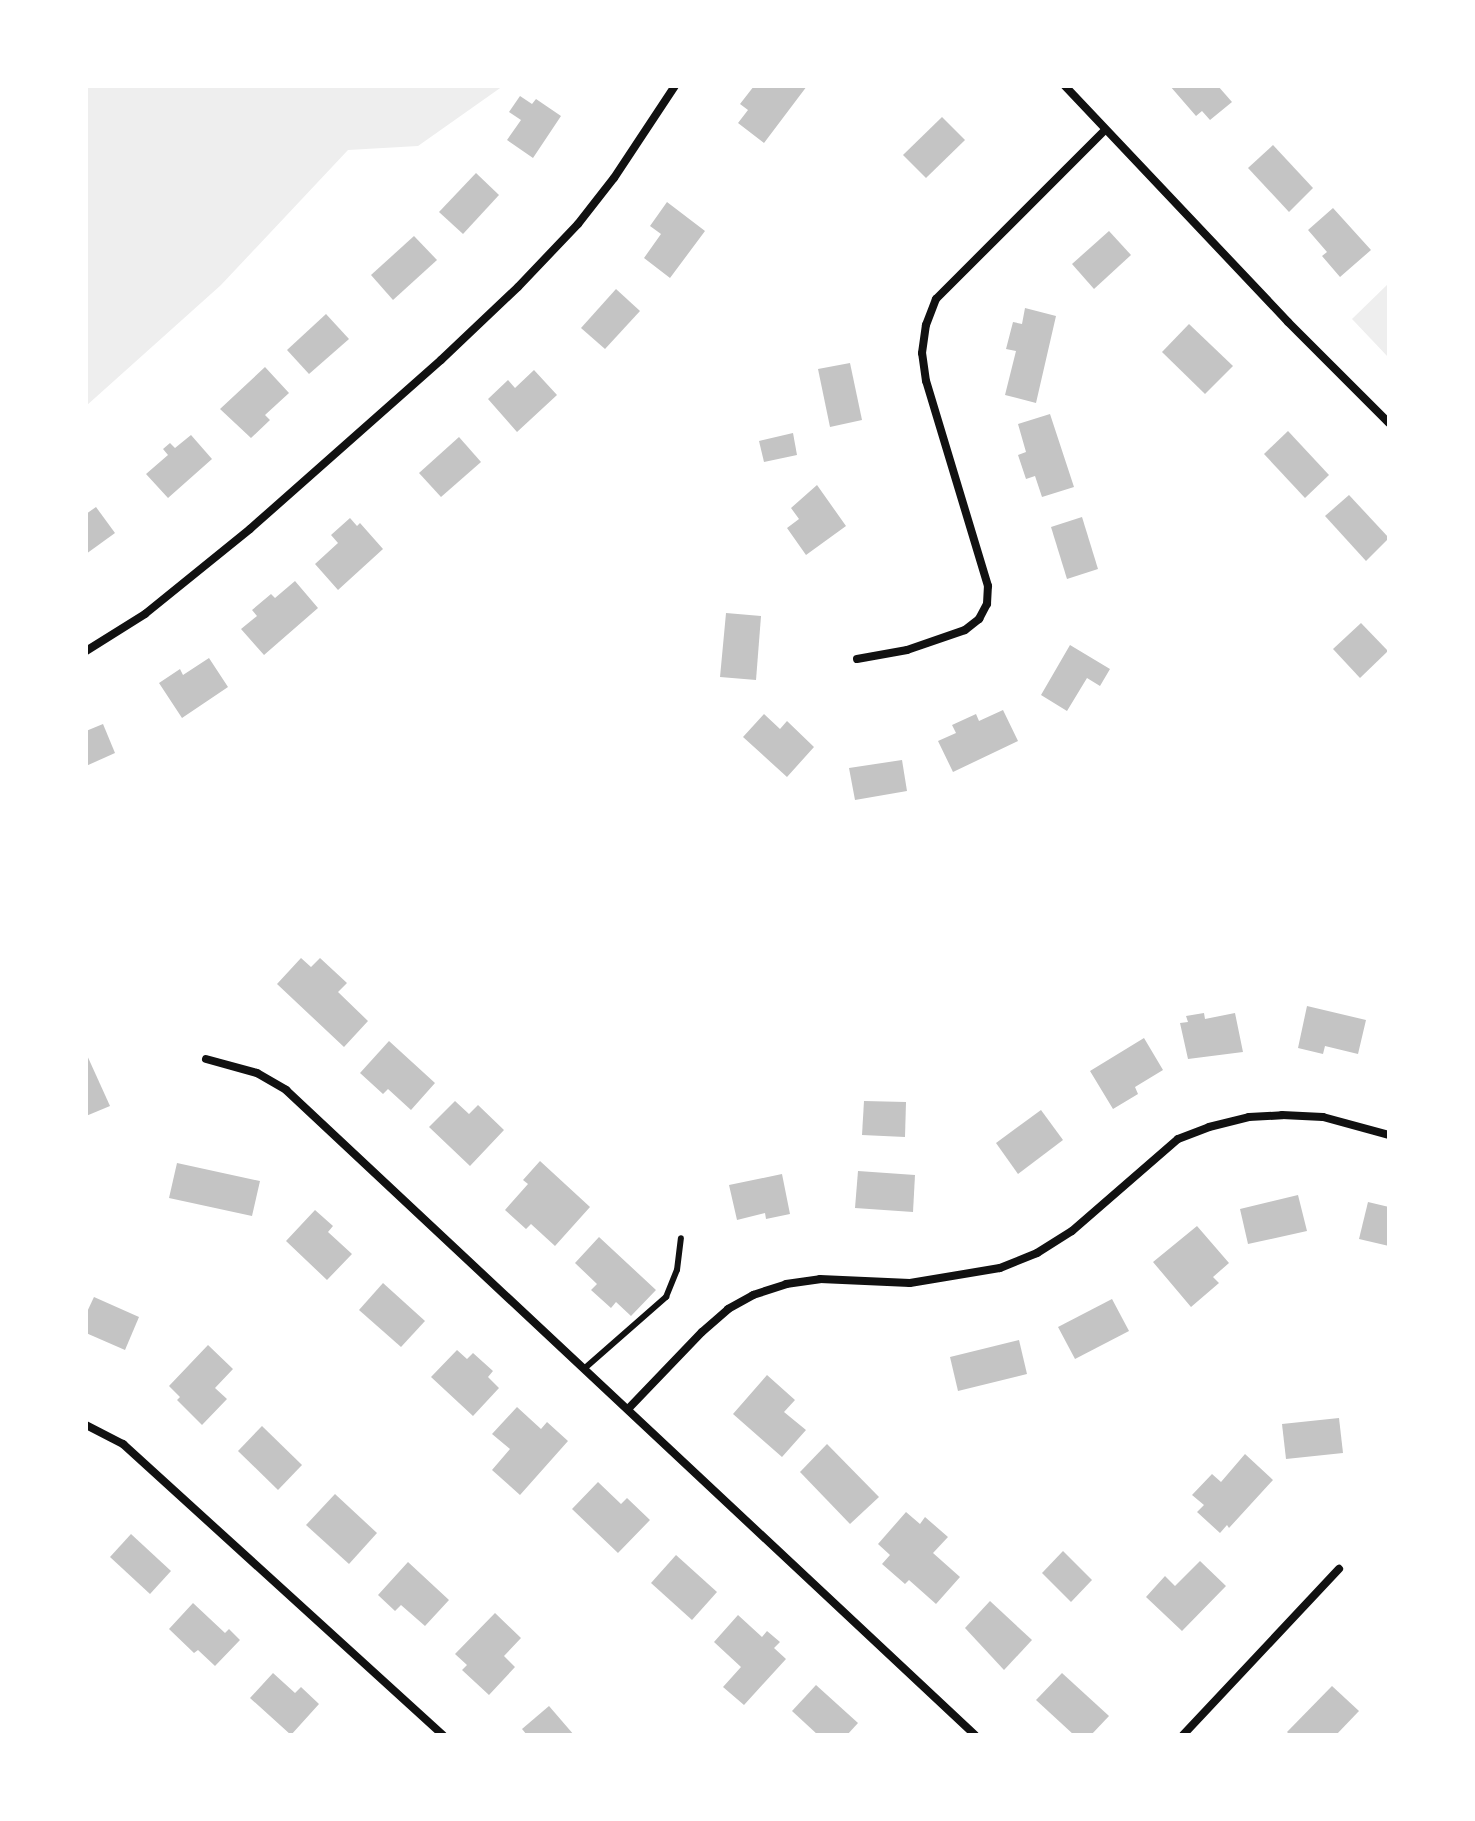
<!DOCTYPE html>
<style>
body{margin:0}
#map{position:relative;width:1475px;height:1821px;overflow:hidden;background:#fff;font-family:"DM Sans",sans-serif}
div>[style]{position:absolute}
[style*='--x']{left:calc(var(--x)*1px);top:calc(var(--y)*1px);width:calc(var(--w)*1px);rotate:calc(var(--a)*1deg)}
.green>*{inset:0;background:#eee}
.building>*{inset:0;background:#c4c4c4}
.service>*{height:6px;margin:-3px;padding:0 3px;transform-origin:3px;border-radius:3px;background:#111}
.minor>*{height:8px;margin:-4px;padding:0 4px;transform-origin:4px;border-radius:4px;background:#111}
span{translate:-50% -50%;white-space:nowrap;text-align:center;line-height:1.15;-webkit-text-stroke:6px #fff;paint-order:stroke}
.frame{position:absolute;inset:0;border:88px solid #fff;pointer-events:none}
</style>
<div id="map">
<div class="green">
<div style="clip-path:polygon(86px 86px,503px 86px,418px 146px,348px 150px,221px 285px,86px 406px)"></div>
<div style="clip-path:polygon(1389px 283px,1389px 358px,1352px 319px)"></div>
</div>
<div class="building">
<div style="clip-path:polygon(754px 86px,807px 86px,764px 143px,738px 123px,748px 110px,740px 104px)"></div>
<div style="clip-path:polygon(1170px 86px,1218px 86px,1232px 102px,1210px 120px,1202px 111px,1196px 116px)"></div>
<div style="clip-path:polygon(520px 96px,532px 104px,536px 99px,561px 116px,533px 158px,507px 140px,521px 120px,509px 112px)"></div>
<div style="clip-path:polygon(942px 117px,965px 140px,926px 178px,903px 155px)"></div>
<div style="clip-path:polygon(1273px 145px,1313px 188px,1289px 212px,1248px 168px)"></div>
<div style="clip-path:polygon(476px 173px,499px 195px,463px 234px,439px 212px)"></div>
<div style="clip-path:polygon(667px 202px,705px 231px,670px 278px,644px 258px,661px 234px,650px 226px)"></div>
<div style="clip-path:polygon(1333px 208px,1371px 250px,1340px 277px,1322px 256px,1327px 252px,1308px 230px)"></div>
<div style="clip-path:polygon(1109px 231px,1131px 255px,1094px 289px,1072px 264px)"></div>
<div style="clip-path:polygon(414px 236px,437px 260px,393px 300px,371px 275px)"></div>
<div style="clip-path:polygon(616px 289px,640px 311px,605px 349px,581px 328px)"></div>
<div style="clip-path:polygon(1025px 308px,1056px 316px,1036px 403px,1005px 395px,1016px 351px,1006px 349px,1013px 322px,1022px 324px)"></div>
<div style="clip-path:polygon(326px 314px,349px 339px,309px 374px,287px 350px)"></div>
<div style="clip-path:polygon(1189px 324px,1233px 366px,1205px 394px,1162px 352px)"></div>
<div style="clip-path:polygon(850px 363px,862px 420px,830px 427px,818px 369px)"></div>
<div style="clip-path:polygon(265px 367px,289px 393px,265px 415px,270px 420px,251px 438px,220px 409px)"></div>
<div style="clip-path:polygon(534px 370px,557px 395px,517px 432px,488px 399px,508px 380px,515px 388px)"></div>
<div style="clip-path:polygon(1050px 414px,1074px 487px,1042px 497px,1035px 476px,1026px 479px,1018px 455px,1026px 452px,1018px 424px)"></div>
<div style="clip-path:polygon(1288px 431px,1329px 475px,1305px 498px,1264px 454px)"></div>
<div style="clip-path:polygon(793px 433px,797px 455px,764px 462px,759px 441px)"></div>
<div style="clip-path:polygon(191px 435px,212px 459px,168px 498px,146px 474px,168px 455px,163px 449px,170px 443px,175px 448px)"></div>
<div style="clip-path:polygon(459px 437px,481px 462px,441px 497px,419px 473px)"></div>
<div style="clip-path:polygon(817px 485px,846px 526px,806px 555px,787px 528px,799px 519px,791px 508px)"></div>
<div style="clip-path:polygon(1349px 495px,1389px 538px,1366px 561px,1325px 516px)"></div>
<div style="clip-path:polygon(96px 507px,115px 533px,86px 554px,86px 514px)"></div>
<div style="clip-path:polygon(1082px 517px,1098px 569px,1067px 579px,1051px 527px)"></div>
<div style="clip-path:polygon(350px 518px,357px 526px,360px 523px,383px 549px,338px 590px,315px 564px,338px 543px,331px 535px)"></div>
<div style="clip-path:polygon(295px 581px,318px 608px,264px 655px,241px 629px,257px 616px,252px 610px,271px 594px,275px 598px)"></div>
<div style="clip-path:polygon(726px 613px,761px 616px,756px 680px,720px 677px)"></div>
<div style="clip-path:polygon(1361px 623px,1388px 651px,1360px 678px,1333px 649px)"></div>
<div style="clip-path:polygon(1070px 645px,1110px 669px,1100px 686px,1087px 678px,1067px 711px,1041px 695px)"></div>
<div style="clip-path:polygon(209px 658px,228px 687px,182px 718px,159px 683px,180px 669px,183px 675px)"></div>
<div style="clip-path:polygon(1003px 710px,1018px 741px,953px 772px,938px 741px,956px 733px,952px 725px,976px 714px,979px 721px)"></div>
<div style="clip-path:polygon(764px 714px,780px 729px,787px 721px,814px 747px,787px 777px,743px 737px)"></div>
<div style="clip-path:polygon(103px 724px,115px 753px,86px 766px,86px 731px)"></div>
<div style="clip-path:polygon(902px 760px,907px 791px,855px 800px,849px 768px)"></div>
<div style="clip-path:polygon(301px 958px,311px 967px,320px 958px,347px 983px,338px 992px,368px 1021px,344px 1047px,277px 984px)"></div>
<div style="clip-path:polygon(1307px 1006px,1366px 1020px,1358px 1054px,1325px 1046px,1323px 1054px,1298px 1048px)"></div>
<div style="clip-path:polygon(1204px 1013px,1205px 1019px,1235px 1013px,1243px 1052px,1188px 1059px,1180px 1023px,1188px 1022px,1186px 1016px)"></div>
<div style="clip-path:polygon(1144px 1038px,1163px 1070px,1135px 1087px,1138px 1094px,1113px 1109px,1090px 1071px)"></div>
<div style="clip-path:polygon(389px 1041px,435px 1083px,411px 1110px,388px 1089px,383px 1094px,360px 1073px)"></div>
<div style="clip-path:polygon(86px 1053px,110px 1106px,86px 1116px)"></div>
<div style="clip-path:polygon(455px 1101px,469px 1114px,478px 1105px,504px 1130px,470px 1166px,429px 1127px)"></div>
<div style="clip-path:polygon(864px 1101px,906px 1102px,905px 1137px,862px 1135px)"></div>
<div style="clip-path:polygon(1041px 1110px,1063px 1140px,1018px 1174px,996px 1143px)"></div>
<div style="clip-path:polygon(540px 1161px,590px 1207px,555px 1246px,531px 1224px,526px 1229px,505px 1210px,528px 1184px,523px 1180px)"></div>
<div style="clip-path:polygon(177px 1163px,260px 1181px,252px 1216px,169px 1198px)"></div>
<div style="clip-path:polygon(858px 1171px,915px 1175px,913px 1212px,855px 1208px)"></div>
<div style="clip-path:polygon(782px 1174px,790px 1214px,766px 1219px,765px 1213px,737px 1220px,729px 1185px)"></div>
<div style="clip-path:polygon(1298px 1195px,1307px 1231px,1248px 1244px,1240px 1209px)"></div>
<div style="clip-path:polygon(1368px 1202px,1389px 1207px,1389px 1246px,1359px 1239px)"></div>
<div style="clip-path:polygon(315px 1210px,333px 1226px,328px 1232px,352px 1254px,327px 1280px,286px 1241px)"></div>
<div style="clip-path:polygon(1197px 1226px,1229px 1263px,1213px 1277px,1219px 1283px,1191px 1307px,1153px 1262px)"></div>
<div style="clip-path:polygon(599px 1237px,656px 1290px,631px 1316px,616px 1302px,611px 1308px,591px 1290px,597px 1284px,575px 1263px)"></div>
<div style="clip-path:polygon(383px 1283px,425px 1321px,401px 1347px,359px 1310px)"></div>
<div style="clip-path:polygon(94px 1297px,139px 1317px,125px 1350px,86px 1333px,86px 1314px)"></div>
<div style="clip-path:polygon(1112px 1299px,1129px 1331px,1075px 1359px,1058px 1327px)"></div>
<div style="clip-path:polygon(1019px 1340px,1027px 1374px,958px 1391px,950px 1357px)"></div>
<div style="clip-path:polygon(208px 1345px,233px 1369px,215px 1388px,227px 1399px,202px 1425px,177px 1400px,180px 1397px,169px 1386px)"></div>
<div style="clip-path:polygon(457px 1350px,467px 1359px,473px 1353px,493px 1371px,488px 1377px,499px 1388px,473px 1416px,431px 1377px)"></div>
<div style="clip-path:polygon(767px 1375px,795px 1400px,784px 1412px,806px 1430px,782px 1457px,733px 1414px)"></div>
<div style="clip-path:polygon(517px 1407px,541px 1429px,547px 1422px,568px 1441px,520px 1495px,492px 1470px,510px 1449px,492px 1434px)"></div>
<div style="clip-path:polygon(1339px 1418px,1343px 1453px,1286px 1459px,1282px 1424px)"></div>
<div style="clip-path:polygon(262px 1426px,302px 1465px,278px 1490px,238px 1451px)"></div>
<div style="clip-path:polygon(827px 1444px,879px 1497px,850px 1524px,800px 1472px)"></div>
<div style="clip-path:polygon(1245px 1454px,1273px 1480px,1229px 1528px,1227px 1525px,1220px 1533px,1197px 1512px,1204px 1505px,1192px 1495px,1212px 1474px,1221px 1482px)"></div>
<div style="clip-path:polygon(598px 1482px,621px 1504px,627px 1498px,650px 1520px,618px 1553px,572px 1509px)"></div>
<div style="clip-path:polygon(335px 1494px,377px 1533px,349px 1564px,306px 1525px)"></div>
<div style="clip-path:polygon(906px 1512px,920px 1524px,925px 1517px,948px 1537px,933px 1553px,960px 1577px,936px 1604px,909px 1580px,905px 1584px,882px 1564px,890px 1555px,878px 1544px)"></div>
<div style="clip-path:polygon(131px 1534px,171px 1571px,150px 1594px,110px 1557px)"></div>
<div style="clip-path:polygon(1063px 1551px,1092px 1580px,1071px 1602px,1042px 1573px)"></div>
<div style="clip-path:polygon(676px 1555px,717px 1592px,692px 1620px,651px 1583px)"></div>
<div style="clip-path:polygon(1200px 1561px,1226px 1586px,1182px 1631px,1146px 1597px,1165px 1576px,1175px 1586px)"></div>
<div style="clip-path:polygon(408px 1562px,449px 1600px,425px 1626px,401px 1605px,395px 1611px,378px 1595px)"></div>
<div style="clip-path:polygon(990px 1601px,1032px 1640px,1004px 1670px,965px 1628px)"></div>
<div style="clip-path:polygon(193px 1603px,225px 1633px,229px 1629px,240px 1640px,215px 1666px,198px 1650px,194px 1653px,169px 1629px)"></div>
<div style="clip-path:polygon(495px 1613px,521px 1638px,504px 1656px,515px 1667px,489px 1695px,462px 1670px,467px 1665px,455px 1654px)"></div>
<div style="clip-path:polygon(738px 1615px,762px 1637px,767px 1631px,780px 1642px,774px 1648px,786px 1659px,744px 1705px,723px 1687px,741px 1667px,714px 1642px)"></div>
<div style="clip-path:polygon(273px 1673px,295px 1693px,301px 1687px,319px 1704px,291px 1735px,250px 1698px)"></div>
<div style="clip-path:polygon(1062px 1673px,1109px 1716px,1091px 1735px,1074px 1735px,1036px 1700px)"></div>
<div style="clip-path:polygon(816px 1685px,858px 1723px,847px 1735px,818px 1735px,792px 1711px)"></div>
<div style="clip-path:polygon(1332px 1686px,1359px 1711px,1336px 1735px,1290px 1735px,1287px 1732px)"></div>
<div style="clip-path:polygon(549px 1706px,574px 1735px,527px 1735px,522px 1729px)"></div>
</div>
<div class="service">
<div style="--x:585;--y:1368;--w:108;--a:-41.2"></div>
<div style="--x:666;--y:1297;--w:29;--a:-68"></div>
<div style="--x:677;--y:1270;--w:32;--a:-83"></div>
</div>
<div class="minor">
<div style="--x:1065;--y:86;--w:325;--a:46.6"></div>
<div style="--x:1288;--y:322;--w:143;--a:45"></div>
<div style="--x:86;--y:651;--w:70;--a:-32.1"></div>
<div style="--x:145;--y:614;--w:135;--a:-39"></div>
<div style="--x:250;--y:529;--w:255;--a:-41.5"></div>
<div style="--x:441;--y:360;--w:106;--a:-43.5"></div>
<div style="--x:518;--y:287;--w:87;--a:-46.4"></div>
<div style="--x:578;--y:224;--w:58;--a:-52"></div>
<div style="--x:614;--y:178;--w:110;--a:-56.5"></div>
<div style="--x:857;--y:659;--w:51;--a:-10.2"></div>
<div style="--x:907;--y:650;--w:61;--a:-19"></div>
<div style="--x:965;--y:630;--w:18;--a:-38"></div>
<div style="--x:979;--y:619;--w:17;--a:-62"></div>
<div style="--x:987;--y:604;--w:18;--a:-87"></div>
<div style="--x:988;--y:586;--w:214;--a:-106.8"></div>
<div style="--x:926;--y:381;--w:28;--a:-98"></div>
<div style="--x:922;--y:353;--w:28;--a:-82"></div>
<div style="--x:926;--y:325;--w:28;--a:-69"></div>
<div style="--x:936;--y:299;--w:239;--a:-45"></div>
<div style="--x:206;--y:1059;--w:53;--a:15.4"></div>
<div style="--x:257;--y:1073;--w:34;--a:30"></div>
<div style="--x:286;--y:1090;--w:944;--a:43.11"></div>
<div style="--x:629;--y:1408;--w:105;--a:-46.2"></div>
<div style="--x:702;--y:1332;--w:35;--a:-41"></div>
<div style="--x:728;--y:1309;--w:29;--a:-29"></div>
<div style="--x:753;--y:1295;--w:35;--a:-18"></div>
<div style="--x:786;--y:1284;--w:34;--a:-8"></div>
<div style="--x:820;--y:1279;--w:90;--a:2.5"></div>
<div style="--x:910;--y:1283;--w:91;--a:-9.5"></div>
<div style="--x:1000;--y:1268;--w:40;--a:-22"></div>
<div style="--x:1037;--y:1253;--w:41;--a:-32.2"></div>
<div style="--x:1072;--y:1231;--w:140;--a:-41"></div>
<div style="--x:1178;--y:1139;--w:33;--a:-21"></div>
<div style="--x:1209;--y:1127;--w:41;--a:-14"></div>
<div style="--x:1249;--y:1117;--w:33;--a:-3"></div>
<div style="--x:1282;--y:1115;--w:41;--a:2.8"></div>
<div style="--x:1323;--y:1117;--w:68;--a:15.3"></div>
<div style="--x:86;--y:1425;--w:42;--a:27.2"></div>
<div style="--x:123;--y:1444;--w:433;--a:42.3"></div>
<div style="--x:1183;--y:1735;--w:228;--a:-46.8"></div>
</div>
<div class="frame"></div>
</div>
